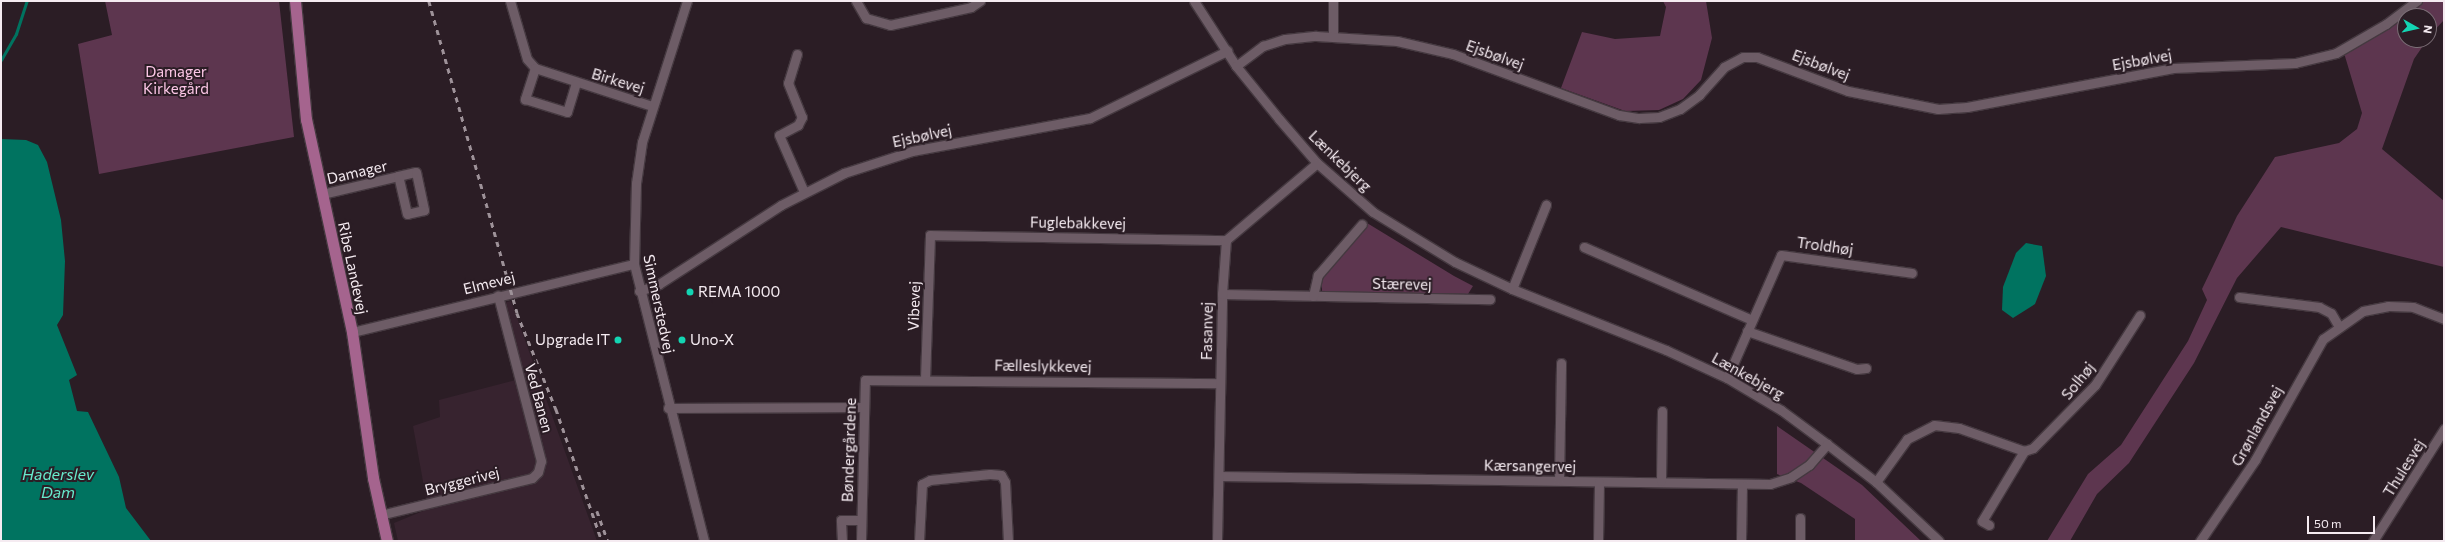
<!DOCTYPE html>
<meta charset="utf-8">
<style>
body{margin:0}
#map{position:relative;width:2445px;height:542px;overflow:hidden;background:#2b1d25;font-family:Commissioner,sans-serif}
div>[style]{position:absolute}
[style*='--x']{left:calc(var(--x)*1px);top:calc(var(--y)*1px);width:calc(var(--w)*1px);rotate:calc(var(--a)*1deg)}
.built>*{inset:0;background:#37232f}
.green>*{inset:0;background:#5d364f}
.water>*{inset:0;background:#007360}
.stream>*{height:2.5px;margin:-1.25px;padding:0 1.25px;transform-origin:1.25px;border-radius:1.25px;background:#007360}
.roads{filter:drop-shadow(1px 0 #453940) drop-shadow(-1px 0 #453940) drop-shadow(0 1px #453940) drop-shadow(0 -1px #453940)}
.minor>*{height:9px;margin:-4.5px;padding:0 4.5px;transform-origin:4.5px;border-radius:4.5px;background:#6d5c66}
.major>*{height:11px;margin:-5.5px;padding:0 5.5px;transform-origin:5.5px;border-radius:5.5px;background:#a5648e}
.rail>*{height:2.5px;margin-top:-1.25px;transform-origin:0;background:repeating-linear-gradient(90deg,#9e9299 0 5px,transparent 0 10px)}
.dots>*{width:11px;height:11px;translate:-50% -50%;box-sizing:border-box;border:2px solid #2b1d25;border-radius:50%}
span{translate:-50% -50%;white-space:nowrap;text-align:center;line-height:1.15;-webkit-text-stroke:4px #2b1d25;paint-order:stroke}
.street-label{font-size:15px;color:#f5ebf1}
.park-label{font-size:15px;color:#fcc6e6}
.poi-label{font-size:15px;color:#f5ebf1}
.left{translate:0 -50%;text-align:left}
.right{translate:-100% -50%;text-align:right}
.water-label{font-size:16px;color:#67eacc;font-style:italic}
.frame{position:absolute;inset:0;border:2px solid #f5ebf1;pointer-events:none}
.north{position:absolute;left:2397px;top:8px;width:40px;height:40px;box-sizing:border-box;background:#2b1d25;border:1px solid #7c6f77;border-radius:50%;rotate:98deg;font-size:11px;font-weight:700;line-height:16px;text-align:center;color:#f5ebf1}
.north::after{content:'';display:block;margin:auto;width:14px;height:18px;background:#13d5b3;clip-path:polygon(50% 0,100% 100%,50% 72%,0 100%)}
.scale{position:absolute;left:2307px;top:516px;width:68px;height:18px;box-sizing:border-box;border:2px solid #f5ebf1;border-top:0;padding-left:5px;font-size:12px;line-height:14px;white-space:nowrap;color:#f5ebf1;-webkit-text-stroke:3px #2b1d25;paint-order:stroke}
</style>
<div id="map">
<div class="built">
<div style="clip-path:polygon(511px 301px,597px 541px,398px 541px,394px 523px,428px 509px,413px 426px,440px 417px,439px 400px,516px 380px,504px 303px)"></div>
</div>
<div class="green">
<div style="clip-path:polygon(105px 1px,279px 1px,294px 137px,99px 174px,78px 44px,112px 35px)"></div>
<div style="clip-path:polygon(1663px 1px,1706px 1px,1712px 38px,1701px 80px,1683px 99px,1659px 110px,1625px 111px,1561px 88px,1582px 32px,1615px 39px,1660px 36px,1666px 7px)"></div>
<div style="clip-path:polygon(2424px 1px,2444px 1px,2444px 20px,2429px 36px,2429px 16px,2405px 16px,2405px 40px,2427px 40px,2414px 59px,2382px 149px,2444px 201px,2444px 267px,2281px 227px,2237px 278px,2194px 363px,2129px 463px,2097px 494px,2070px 541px,2047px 541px,2088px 474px,2121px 445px,2188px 341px,2207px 300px,2202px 289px,2237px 216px,2275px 157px,2339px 143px,2357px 129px,2362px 113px,2344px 53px,2394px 25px)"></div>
<div style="clip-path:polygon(1367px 223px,1454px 276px,1473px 286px,1468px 294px,1322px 292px,1322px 277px)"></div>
<div style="clip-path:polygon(1777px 426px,1862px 485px,1921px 541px,1855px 541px,1855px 519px,1801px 483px,1777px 474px)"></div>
</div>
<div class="water">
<div style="clip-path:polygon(1px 139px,26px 140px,38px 145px,47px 162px,61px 220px,65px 261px,63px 315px,57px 325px,77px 375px,69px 380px,77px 411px,88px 412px,119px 477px,126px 508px,151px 541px,1px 541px)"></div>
<div style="clip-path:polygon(2026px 243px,2042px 246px,2046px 276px,2035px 304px,2013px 318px,2002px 310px,2003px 287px,2016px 253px)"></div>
</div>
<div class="stream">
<div style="--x:1;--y:60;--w:30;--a:-60"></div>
<div style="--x:16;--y:34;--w:35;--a:-72"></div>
</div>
<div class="roads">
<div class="minor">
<div style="--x:510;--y:1;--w:60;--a:73.7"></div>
<div style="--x:527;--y:59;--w:12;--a:48"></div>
<div style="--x:535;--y:68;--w:123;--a:18"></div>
<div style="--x:687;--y:1;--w:148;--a:107.7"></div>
<div style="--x:642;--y:142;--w:41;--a:98.3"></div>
<div style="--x:636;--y:183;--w:81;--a:91.4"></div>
<div style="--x:634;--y:264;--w:286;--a:75.8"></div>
<div style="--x:856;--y:1;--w:20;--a:60"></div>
<div style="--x:866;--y:18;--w:25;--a:16"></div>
<div style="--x:890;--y:25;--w:83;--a:-12.5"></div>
<div style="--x:971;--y:7;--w:11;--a:-34"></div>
<div style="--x:1194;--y:1;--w:77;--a:57.1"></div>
<div style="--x:1236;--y:66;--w:68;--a:50.9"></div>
<div style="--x:1279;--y:119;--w:58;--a:49.2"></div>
<div style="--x:1317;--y:163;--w:74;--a:41.2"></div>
<div style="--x:1373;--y:212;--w:96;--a:31.4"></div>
<div style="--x:1455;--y:262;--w:63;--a:25.3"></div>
<div style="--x:1512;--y:289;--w:166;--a:21.6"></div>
<div style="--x:1666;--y:350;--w:67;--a:24.7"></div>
<div style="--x:1727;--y:378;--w:63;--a:30.7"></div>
<div style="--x:1781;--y:410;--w:57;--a:36.5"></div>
<div style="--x:1827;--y:444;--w:62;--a:37.8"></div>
<div style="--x:1876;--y:482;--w:86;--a:43.1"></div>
<div style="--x:1333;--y:36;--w:35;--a:-90"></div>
<div style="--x:797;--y:54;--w:30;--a:107"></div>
<div style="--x:788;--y:83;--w:37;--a:68"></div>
<div style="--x:802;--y:117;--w:9;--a:117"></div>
<div style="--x:798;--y:125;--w:21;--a:152"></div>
<div style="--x:779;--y:135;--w:62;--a:66.3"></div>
<div style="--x:1236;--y:66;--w:34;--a:-37"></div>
<div style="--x:1263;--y:46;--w:23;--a:-18"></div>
<div style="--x:1285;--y:39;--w:31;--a:-6"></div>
<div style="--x:1316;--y:36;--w:81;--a:3.5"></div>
<div style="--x:1397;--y:41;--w:57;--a:13.1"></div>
<div style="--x:1453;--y:54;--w:177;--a:20.2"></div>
<div style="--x:1619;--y:115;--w:20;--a:9"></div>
<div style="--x:1639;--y:118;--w:20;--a:-3"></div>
<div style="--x:1659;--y:117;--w:22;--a:-21"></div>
<div style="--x:1680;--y:109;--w:24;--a:-36"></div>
<div style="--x:1699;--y:95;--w:38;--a:-48"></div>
<div style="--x:1724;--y:67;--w:21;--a:-28"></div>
<div style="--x:1743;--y:57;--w:14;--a:0"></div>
<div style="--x:1757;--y:57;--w:97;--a:20.5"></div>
<div style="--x:1848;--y:91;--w:92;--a:11.3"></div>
<div style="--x:1938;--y:109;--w:29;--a:-4"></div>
<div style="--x:1967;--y:107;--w:210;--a:-10.7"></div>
<div style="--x:2173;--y:68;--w:122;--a:-2.3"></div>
<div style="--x:2295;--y:63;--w:42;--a:-13.7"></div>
<div style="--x:2336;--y:53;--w:58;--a:-30.1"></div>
<div style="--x:2386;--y:24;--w:39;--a:-37"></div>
<div style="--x:535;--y:68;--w:33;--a:108"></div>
<div style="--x:525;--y:99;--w:44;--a:17.2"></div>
<div style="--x:567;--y:112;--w:30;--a:-73"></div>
<div style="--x:322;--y:194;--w:78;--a:-13.3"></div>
<div style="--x:398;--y:176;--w:18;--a:-13"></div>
<div style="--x:416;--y:172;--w:39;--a:78"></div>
<div style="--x:424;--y:210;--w:17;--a:167"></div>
<div style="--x:407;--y:214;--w:39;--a:-103"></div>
<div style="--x:1584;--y:247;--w:183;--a:23.5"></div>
<div style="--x:1512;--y:289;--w:91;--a:-68"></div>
<div style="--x:639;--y:291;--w:21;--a:-19"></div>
<div style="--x:659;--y:284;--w:145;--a:-32.9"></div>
<div style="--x:781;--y:205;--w:71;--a:-26.9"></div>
<div style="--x:844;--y:173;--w:71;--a:-17.9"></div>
<div style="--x:912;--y:151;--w:181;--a:-10.5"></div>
<div style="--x:1090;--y:118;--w:153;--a:-26.1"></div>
<div style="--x:1222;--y:294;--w:268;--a:1.1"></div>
<div style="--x:1313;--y:296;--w:22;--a:-77"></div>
<div style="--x:1318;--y:275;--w:67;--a:-49.2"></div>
<div style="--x:2239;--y:297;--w:81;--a:7.1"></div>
<div style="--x:2319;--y:307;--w:13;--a:27"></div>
<div style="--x:2331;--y:313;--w:14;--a:60"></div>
<div style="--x:1747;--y:331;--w:116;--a:19.1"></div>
<div style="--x:1857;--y:369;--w:9;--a:-6"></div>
<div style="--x:352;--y:332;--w:290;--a:-13.6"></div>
<div style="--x:1727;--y:378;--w:134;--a:-66.3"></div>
<div style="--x:1781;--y:255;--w:132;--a:7.8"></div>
<div style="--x:925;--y:379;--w:144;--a:-88"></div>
<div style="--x:930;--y:235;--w:296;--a:1"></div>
<div style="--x:668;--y:408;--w:196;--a:-0.3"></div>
<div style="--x:1219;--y:476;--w:551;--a:0.83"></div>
<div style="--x:1770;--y:484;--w:22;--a:-18"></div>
<div style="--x:1791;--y:477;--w:22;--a:-34"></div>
<div style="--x:1809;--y:465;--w:28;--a:-49"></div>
<div style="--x:1559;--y:480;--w:117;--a:-89"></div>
<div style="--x:1661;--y:481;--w:70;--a:-89.2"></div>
<div style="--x:1876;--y:482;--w:53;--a:-54.2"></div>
<div style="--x:1907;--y:439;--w:30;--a:-27"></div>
<div style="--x:1934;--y:425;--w:25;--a:7"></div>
<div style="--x:1959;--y:428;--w:69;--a:19.5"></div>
<div style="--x:2024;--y:451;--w:9;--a:-18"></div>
<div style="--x:2033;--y:448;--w:88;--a:-45.5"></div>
<div style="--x:2095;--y:385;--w:83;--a:-57.3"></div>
<div style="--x:380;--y:515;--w:156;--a:-13.7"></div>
<div style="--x:532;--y:478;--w:8;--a:-45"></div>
<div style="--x:538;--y:472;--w:11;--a:-75"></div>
<div style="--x:541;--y:461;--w:171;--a:-104.6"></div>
<div style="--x:1800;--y:518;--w:23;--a:90"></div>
<div style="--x:1989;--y:525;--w:8;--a:-150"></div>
<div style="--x:1982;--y:521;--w:82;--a:-59"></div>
<div style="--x:842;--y:541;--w:21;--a:-93"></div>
<div style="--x:841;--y:520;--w:20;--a:0"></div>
<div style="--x:861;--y:541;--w:161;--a:-88.6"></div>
<div style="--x:865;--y:380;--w:355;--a:0.5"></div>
<div style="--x:919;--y:541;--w:57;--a:-87"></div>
<div style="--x:922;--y:484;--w:9;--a:-27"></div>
<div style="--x:930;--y:480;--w:60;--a:-5.7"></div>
<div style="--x:990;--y:474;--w:11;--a:5"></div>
<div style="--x:1001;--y:475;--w:8;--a:60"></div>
<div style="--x:1005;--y:482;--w:59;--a:87.1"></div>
<div style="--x:1217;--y:541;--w:247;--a:-88.8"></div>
<div style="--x:1222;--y:294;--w:54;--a:-85.8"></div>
<div style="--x:1226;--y:240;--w:119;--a:-40.2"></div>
<div style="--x:1598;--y:541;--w:59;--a:-89"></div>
<div style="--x:1741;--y:541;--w:56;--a:-89"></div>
<div style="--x:2200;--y:541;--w:98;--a:-55.8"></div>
<div style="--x:2255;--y:460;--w:139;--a:-60.7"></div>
<div style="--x:2323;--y:339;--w:49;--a:-35"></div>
<div style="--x:2363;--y:311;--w:25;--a:-11"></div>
<div style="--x:2388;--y:306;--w:25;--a:2"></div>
<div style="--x:2413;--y:307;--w:33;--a:21"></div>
<div style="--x:2373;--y:541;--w:133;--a:-57.6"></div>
</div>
<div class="major">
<div style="--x:295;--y:1;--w:119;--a:84.7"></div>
<div style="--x:306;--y:119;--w:218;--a:77.8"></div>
<div style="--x:352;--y:332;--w:148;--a:81.8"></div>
<div style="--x:373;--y:478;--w:65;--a:77.5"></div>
</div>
</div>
<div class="rail">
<div style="--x:429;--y:1;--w:324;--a:74.2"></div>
<div style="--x:517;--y:313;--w:104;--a:67.9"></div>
<div style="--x:556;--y:409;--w:140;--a:70.8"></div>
<div style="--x:597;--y:511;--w:32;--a:70"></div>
</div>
<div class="dots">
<div style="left:690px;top:292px;background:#13d5b3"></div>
<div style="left:618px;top:340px;background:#13d5b3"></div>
<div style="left:682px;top:340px;background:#13d5b3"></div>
</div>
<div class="street-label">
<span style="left:1495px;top:55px;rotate:20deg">Ejsbølvej</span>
<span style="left:2142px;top:60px;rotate:-10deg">Ejsbølvej</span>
<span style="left:1821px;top:65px;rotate:21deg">Ejsbølvej</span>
<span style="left:618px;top:81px;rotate:17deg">Birkevej</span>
<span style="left:922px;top:136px;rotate:-12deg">Ejsbølvej</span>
<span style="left:1340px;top:161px;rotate:44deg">Lænkebjerg</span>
<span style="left:357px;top:172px;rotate:-13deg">Damager</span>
<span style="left:1078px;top:223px;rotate:1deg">Fuglebakkevej</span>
<span style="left:1825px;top:246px;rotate:8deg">Troldhøj</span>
<span style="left:353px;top:268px;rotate:78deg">Ribe Landevej</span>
<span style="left:489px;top:283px;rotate:-14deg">Elmevej</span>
<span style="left:1402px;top:284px;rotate:1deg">Stærevej</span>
<span style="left:659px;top:304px;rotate:78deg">Simmerstedvej</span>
<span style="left:914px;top:306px;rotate:-88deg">Vibevej</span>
<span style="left:1207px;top:331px;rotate:-89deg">Fasanvej</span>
<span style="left:1043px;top:366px;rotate:1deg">Fælleslykkevej</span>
<span style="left:1748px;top:376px;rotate:29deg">Lænkebjerg</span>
<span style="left:2078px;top:381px;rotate:-51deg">Solhøj</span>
<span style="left:539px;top:398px;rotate:75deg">Ved Banen</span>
<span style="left:2257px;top:426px;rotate:-61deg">Grønlandsvej</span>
<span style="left:849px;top:450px;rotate:-88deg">Bøndergårdene</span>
<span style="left:1530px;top:466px;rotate:1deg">Kærsangervej</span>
<span style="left:2404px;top:468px;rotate:-58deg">Thulesvej</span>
<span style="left:462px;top:481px;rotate:-14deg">Bryggerivej</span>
</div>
<div class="park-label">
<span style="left:176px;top:80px">Damager<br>Kirkegård</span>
</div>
<div class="poi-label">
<span class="left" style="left:698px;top:292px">REMA 1000</span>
<span class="right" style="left:610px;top:340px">Upgrade IT</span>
<span class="left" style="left:690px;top:340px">Uno-X</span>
</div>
<div class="water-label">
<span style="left:58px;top:483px">Haderslev<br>Dam</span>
</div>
<div class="frame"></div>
<div class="north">N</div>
<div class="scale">50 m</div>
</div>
